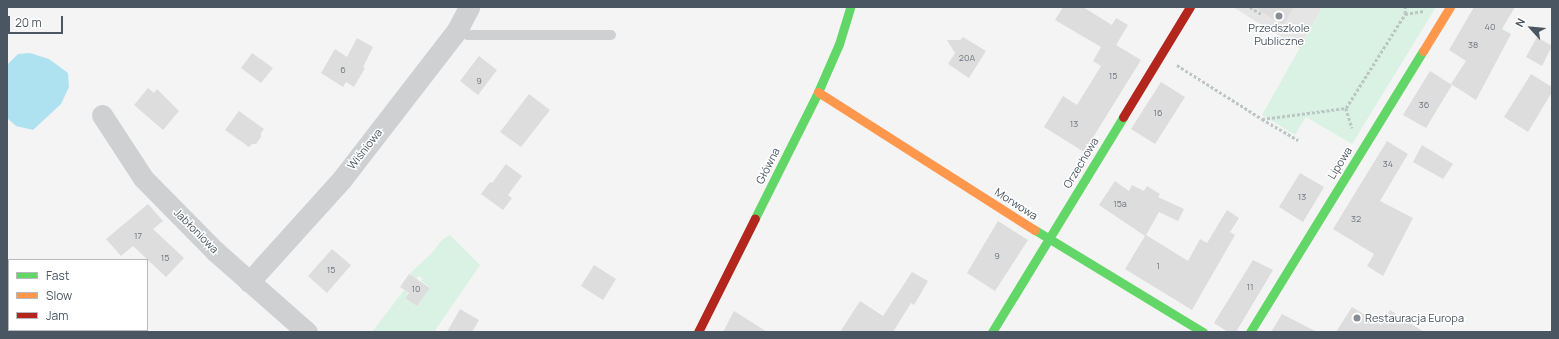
<!DOCTYPE html>
<meta charset="utf-8">
<style>
body{margin:0}
#map{position:relative;width:1559px;height:339px;overflow:hidden;background:#f4f4f4;font-family:Manrope,sans-serif}
div>[style]{position:absolute}
[style*='--x']{left:calc(var(--x)*1px);top:calc(var(--y)*1px);width:calc(var(--w)*1px);rotate:calc(var(--a)*1deg)}
.education>*{inset:0;background:#e6e5e6}
.green>*{inset:0;background:#d9f2e3}
.water>*{inset:0;background:#aee2f0}
.building>*{inset:0;background:#ddddde}
.path>*{height:2.5px;margin-top:-1.25px;transform-origin:0;background:repeating-linear-gradient(90deg,#bcc7c4 0 3px,transparent 0 5px)}
.lane>*{height:10px;margin:-5px;padding:0 5px;transform-origin:5px;border-radius:5px;background:#ced0d2}
.street>*{height:21px;margin:-10.5px;padding:0 10.5px;transform-origin:10.5px;border-radius:10.5px;background:#ced0d2}
.fast>*{height:9px;margin:-4.5px;padding:0 4.5px;transform-origin:4.5px;border-radius:4.5px;background:#63d668}
.slow>*{height:9px;margin:-4.5px;padding:0 4.5px;transform-origin:4.5px;border-radius:4.5px;background:#ff974d}
.jam>*{height:9px;margin:-4.5px;padding:0 4.5px;transform-origin:4.5px;border-radius:4.5px;background:#b3261e}
.dots>*{width:11px;height:11px;translate:-50% -50%;box-sizing:border-box;border:2px solid #fff;border-radius:50%}
span{translate:-50% -50%;white-space:nowrap;text-align:center;line-height:1.15;-webkit-text-stroke:3px #fff;paint-order:stroke}
.number-label{font-size:9px;color:#707881}
.number-label span{-webkit-text-stroke-width:0}
.poi-label{font-size:11px;color:#4a5661}
.left{translate:0 -50%;text-align:left}
.street-label{font-size:11px;color:#4a5661}
.frame{position:absolute;inset:0;border:8px solid #4a5661;pointer-events:none}
.legend{position:absolute;left:8px;top:259px;width:140px;height:72px;box-sizing:border-box;background:#fff;border:1px solid #b7bbc0;margin:0;padding:5px 7px;list-style:none;font-size:12px;color:#4a5661}
.legend li{display:flex;align-items:center;gap:8px;height:20px}
.legend b{width:20px;border:1px solid #b7bbc0}
.north{position:absolute;left:1511px;top:8px;width:40px;height:40px;-webkit-text-stroke:3px #fff;paint-order:stroke;rotate:297deg;font-size:11px;font-weight:700;line-height:16px;text-align:center;color:#4a5661}
.north::after{content:'';display:block;margin:auto;width:14px;height:18px;background:#4a5661;clip-path:polygon(50% 0,100% 100%,50% 72%,0 100%)}
.scale{position:absolute;left:8px;top:16px;width:55px;height:18px;box-sizing:border-box;border:2px solid #4a5661;border-top:0;padding-left:5px;font-size:12px;line-height:14px;white-space:nowrap;color:#4a5661;-webkit-text-stroke:3px #fff;paint-order:stroke}
</style>
<div id="map">
<div class="education">
<div style="clip-path:polygon(1233px 7px,1323px 7px,1299px 48px)"></div>
</div>
<div class="green">
<div style="clip-path:polygon(1323px 7px,1436px 7px,1352px 144px,1306px 117px,1295px 135px,1262px 115px)"></div>
<div style="clip-path:polygon(450px 235px,480px 265px,434px 332px,372px 332px,404px 290px,408px 293px,405px 298px,417px 306px,430px 287px,421px 281px,423px 279px,419px 276px,416px 279px,409px 274px,431px 254px,442px 240px)"></div>
</div>
<div class="water">
<div style="clip-path:polygon(30px 53px,49px 59px,68px 73px,69px 87px,61px 104px,33px 130px,16px 126px,7px 118px,7px 65px,18px 54px)"></div>
</div>
<div class="building">
<div style="clip-path:polygon(1063px 7px,1083px 7px,1112px 25px,1116px 18px,1128px 25px,1116px 45px,1141px 60px,1084px 152px,1044px 127px,1063px 96px,1077px 105px,1101px 66px,1093px 61px,1101px 47px,1055px 20px)"></div>
<div style="clip-path:polygon(1254px 7px,1294px 7px,1283px 25px)"></div>
<div style="clip-path:polygon(1474px 7px,1515px 7px,1502px 29px,1511px 34px,1476px 100px,1451px 84px,1466px 61px,1449px 50px)"></div>
<div style="clip-path:polygon(963px 37px,986px 51px,969px 78px,948px 64px,955px 53px,947px 40px,960px 40px)"></div>
<div style="clip-path:polygon(1537px 37px,1552px 46px,1542px 66px,1526px 57px)"></div>
<div style="clip-path:polygon(357px 38px,373px 47px,363px 67px,365px 68px,354px 87px,346px 82px,343px 87px,321px 73px,335px 49px,347px 57px)"></div>
<div style="clip-path:polygon(252px 53px,273px 68px,261px 83px,241px 68px)"></div>
<div style="clip-path:polygon(479px 56px,497px 70px,478px 95px,460px 81px)"></div>
<div style="clip-path:polygon(1430px 71px,1452px 85px,1426px 128px,1403px 115px)"></div>
<div style="clip-path:polygon(1531px 74px,1552px 87px,1552px 92px,1528px 132px,1504px 117px)"></div>
<div style="clip-path:polygon(1161px 82px,1185px 97px,1155px 144px,1131px 129px)"></div>
<div style="clip-path:polygon(148px 88px,154px 93px,157px 89px,179px 111px,163px 130px,134px 105px)"></div>
<div style="clip-path:polygon(529px 94px,550px 110px,521px 147px,500px 132px)"></div>
<div style="clip-path:polygon(239px 111px,264px 129px,261px 133px,261px 137px,256px 144px,252px 144px,249px 147px,225px 130px)"></div>
<div style="clip-path:polygon(1387px 141px,1408px 154px,1380px 201px,1413px 218px,1383px 276px,1367px 266px,1374px 254px,1333px 229px)"></div>
<div style="clip-path:polygon(1422px 145px,1453px 164px,1443px 179px,1413px 162px)"></div>
<div style="clip-path:polygon(506px 164px,522px 176px,508px 195px,512px 198px,503px 210px,481px 194px,490px 182px,492px 183px)"></div>
<div style="clip-path:polygon(1300px 173px,1324px 187px,1303px 222px,1279px 207px)"></div>
<div style="clip-path:polygon(1115px 181px,1129px 191px,1132px 185px,1144px 191px,1147px 186px,1160px 194px,1158px 197px,1184px 209px,1178px 221px,1159px 212px,1146px 235px,1188px 261px,1200px 239px,1207px 243px,1227px 210px,1239px 218px,1230px 232px,1235px 235px,1192px 310px,1125px 269px,1145px 236px,1099px 205px)"></div>
<div style="clip-path:polygon(148px 204px,163px 221px,153px 229px,184px 258px,166px 277px,133px 246px,121px 256px,106px 239px)"></div>
<div style="clip-path:polygon(998px 221px,1028px 240px,995px 291px,967px 273px)"></div>
<div style="clip-path:polygon(332px 249px,351px 265px,327px 293px,308px 276px)"></div>
<div style="clip-path:polygon(1253px 260px,1273px 270px,1236px 332px,1228px 332px,1214px 323px)"></div>
<div style="clip-path:polygon(594px 265px,616px 279px,603px 300px,581px 286px)"></div>
<div style="clip-path:polygon(912px 272px,928px 281px,914px 305px,911px 303px,893px 332px,840px 332px,860px 301px,883px 316px)"></div>
<div style="clip-path:polygon(409px 274px,430px 288px,417px 306px,405px 298px,409px 293px,400px 287px)"></div>
<div style="clip-path:polygon(1352px 307px,1381px 325px,1390px 310px,1424px 332px,1336px 332px)"></div>
<div style="clip-path:polygon(460px 309px,479px 320px,472px 332px,447px 332px)"></div>
<div style="clip-path:polygon(734px 311px,767px 332px,723px 332px)"></div>
<div style="clip-path:polygon(1282px 314px,1317px 332px,1271px 332px)"></div>
</div>
<div class="path">
<div style="--x:1250;--y:7;--w:13;--a:32"></div>
<div style="--x:1405;--y:14;--w:19;--a:-9"></div>
<div style="--x:1177;--y:65;--w:101;--a:32.4"></div>
<div style="--x:1262;--y:119;--w:42;--a:30.3"></div>
<div style="--x:1346;--y:108;--w:21;--a:73"></div>
<div style="--x:1262;--y:119;--w:85;--a:-7.5"></div>
<div style="--x:1346;--y:108;--w:111;--a:-57.9"></div>
<div style="--x:1405;--y:14;--w:7;--a:-90"></div>
</div>
<div class="lane">
<div style="--x:457;--y:30;--w:12;--a:24"></div>
<div style="--x:468;--y:35;--w:143;--a:0"></div>
</div>
<div class="street">
<div style="--x:102;--y:115;--w:75;--a:56.9"></div>
<div style="--x:143;--y:178;--w:103;--a:45.4"></div>
<div style="--x:215;--y:251;--w:123;--a:41.4"></div>
<div style="--x:249;--y:282;--w:139;--a:-47.9"></div>
<div style="--x:342;--y:179;--w:188;--a:-52.3"></div>
<div style="--x:457;--y:30;--w:26;--a:-62"></div>
</div>
<div class="fast">
<div style="--x:755;--y:218;--w:141;--a:-63.4"></div>
<div style="--x:818;--y:92;--w:52;--a:-66.4"></div>
<div style="--x:839;--y:44;--w:39;--a:-73"></div>
<div style="--x:1035;--y:230;--w:197;--a:31.3"></div>
<div style="--x:992;--y:332;--w:252;--a:-58.6"></div>
<div style="--x:1250;--y:332;--w:330;--a:-58.4"></div>
</div>
<div class="slow">
<div style="--x:1423;--y:51;--w:52;--a:-58.5"></div>
<div style="--x:818;--y:92;--w:257;--a:32.5"></div>
</div>
<div class="jam">
<div style="--x:1123;--y:117;--w:129;--a:-58.7"></div>
<div style="--x:698;--y:332;--w:127;--a:-63.4"></div>
</div>
<div class="dots">
<div style="left:1279px;top:16px;background:#868d94"></div>
<div style="left:1357px;top:318px;background:#868d94"></div>
</div>
<div class="number-label">
<span style="left:1490px;top:27px">40</span>
<span style="left:1473px;top:45px">38</span>
<span style="left:967px;top:58px">20A</span>
<span style="left:343px;top:70px">6</span>
<span style="left:1113px;top:76px">15</span>
<span style="left:479px;top:81px">9</span>
<span style="left:1424px;top:105px">36</span>
<span style="left:1158px;top:113px">16</span>
<span style="left:1074px;top:124px">13</span>
<span style="left:1388px;top:164px">34</span>
<span style="left:1302px;top:197px">13</span>
<span style="left:1120px;top:204px">15a</span>
<span style="left:1356px;top:219px">32</span>
<span style="left:138px;top:236px">17</span>
<span style="left:997px;top:256px">9</span>
<span style="left:165px;top:258px">15</span>
<span style="left:1158px;top:266px">1</span>
<span style="left:331px;top:270px">15</span>
<span style="left:1250px;top:287px">11</span>
<span style="left:416px;top:289px">10</span>
</div>
<div class="poi-label">
<span style="left:1279px;top:35px">Przedszkole<br>Publiczne</span>
<span class="left" style="left:1365px;top:318px">Restauracja Europa</span>
</div>
<div class="street-label">
<span style="left:365px;top:149px;rotate:-52deg">Wiśniowa</span>
<span style="left:1081px;top:163px;rotate:-59deg">Orzechowa</span>
<span style="left:1340px;top:163px;rotate:-58deg">Lipowa</span>
<span style="left:768px;top:166px;rotate:-63deg">Główna</span>
<span style="left:1016px;top:204px;rotate:33deg">Morwowa</span>
<span style="left:196px;top:231px;rotate:45deg">Jabłoniowa</span>
</div>
<div class="frame"></div>
<ul class="legend">
<li><b style="height:5px;background:#63d668"></b>Fast</li>
<li><b style="height:5px;background:#ff974d"></b>Slow</li>
<li><b style="height:5px;background:#b3261e"></b>Jam</li>
</ul>
<div class="north">N</div>
<div class="scale">20 m</div>
</div>
